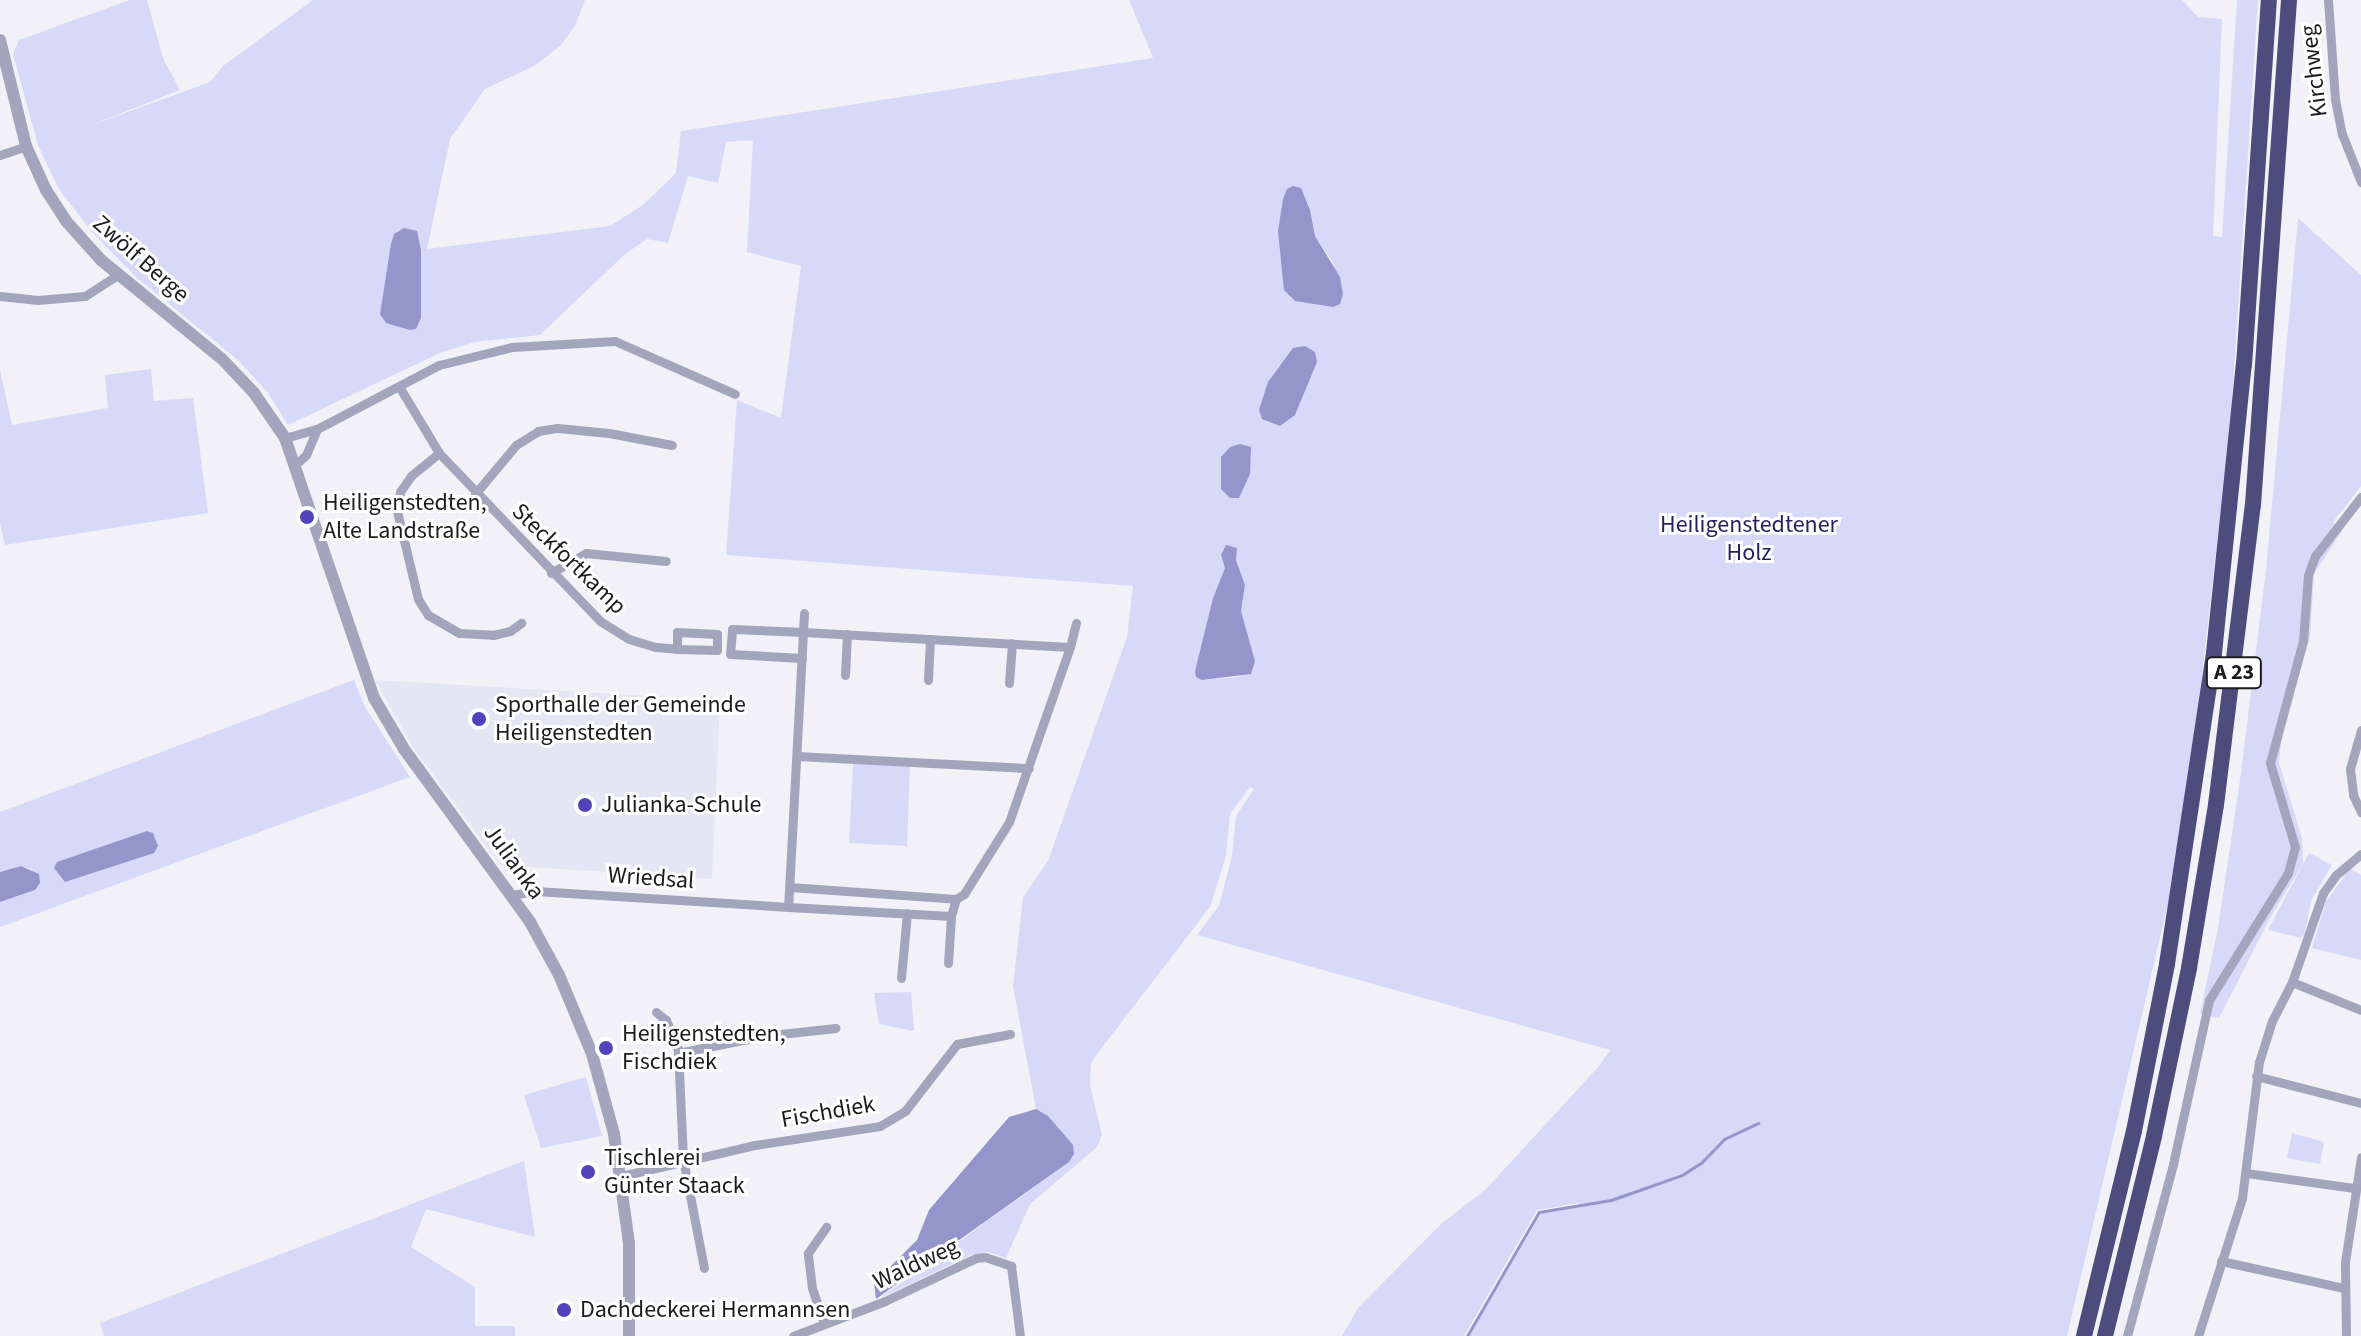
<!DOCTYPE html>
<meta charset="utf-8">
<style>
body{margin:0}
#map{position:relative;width:2361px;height:1336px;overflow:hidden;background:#f1f1f7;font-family:"Source Sans 3",sans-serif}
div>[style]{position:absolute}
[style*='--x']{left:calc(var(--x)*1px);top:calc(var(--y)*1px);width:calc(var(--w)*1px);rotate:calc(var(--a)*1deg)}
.built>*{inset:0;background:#e5e6f3}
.green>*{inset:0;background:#d7d9f9}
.water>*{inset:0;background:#9496cb}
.stream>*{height:3px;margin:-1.5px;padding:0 1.5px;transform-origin:1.5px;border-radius:1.5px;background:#9496cb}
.minor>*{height:9px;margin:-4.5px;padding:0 4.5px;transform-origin:4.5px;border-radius:4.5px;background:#a3a5bd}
.tertiary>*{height:12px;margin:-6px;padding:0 6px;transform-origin:6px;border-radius:6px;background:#a3a5bd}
.motorway>*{height:16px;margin:-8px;padding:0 8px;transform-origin:8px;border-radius:8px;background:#4d4d7d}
.dots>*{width:22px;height:22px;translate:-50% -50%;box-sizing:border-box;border:4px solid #fff;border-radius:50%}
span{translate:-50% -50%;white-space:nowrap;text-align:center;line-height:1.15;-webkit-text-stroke:6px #fff;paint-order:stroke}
.shield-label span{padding:2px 6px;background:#fff;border:2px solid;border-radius:6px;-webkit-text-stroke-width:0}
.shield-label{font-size:22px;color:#1c1c1e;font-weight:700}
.street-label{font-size:24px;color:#1c1c1e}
.poi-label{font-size:24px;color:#1c1c1e}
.left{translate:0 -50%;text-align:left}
.park-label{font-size:24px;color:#261f5e}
</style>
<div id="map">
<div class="built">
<div style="clip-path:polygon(375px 680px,720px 700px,712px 879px,500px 865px,412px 746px)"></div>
</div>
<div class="green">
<div style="clip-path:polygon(evenodd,130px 0,147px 0,163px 58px,180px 90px,84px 128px,210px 82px,223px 66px,313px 0,585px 0,575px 26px,560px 46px,536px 65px,485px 89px,450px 139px,427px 249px,610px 226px,643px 205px,676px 173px,681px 131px,1153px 58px,1129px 0,2182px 0,2198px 17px,2222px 19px,2213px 236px,2222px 237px,2237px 0,2258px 0,2230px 431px,2196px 726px,2168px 903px,2067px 1336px,1469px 1336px,1541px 1214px,1580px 1207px,1579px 1203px,1537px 1210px,1464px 1336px,1342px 1336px,1358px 1308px,1440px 1225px,1486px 1189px,1600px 1065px,1610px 1050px,1197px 935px,1219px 906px,1232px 856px,1236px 816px,1254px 789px,1250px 787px,1230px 814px,1226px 856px,1210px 907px,1091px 1062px,1090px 1085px,1102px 1135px,1097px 1147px,1030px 1204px,1006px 1258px,988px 1252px,973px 1254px,880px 1298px,1069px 1162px,1074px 1154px,1048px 1116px,1036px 1109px,1013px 986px,1023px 897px,1048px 861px,1127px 637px,1133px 586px,726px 555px,737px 400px,781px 418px,801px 266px,747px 252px,753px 140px,726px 142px,718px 183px,688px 176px,668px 243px,647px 239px,625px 254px,540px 335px,474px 342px,440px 353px,288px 425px,268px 393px,239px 361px,135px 276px,92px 232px,58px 188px,38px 145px,13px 54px,19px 40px,130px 0,1283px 199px,1310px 210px,1315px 236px,1335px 266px,1284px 290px,1283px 199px,130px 0,1237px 548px,1236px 560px,1245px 585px,1241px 611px,1255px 661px,1239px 677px,1202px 680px,1195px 671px,1213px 598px,1225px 568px,1221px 555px,1237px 548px)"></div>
<div style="clip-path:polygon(2298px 218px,2361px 275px,2361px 486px,2333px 522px,2342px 531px,2314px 574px,2310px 638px,2282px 733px,2279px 763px,2302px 838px,2303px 864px,2271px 916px,2219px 1018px,2200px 1014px,2218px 928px,2241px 773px,2266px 570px)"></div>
<div style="clip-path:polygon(151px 369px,154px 401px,193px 398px,208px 513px,5px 545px,0 523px,0 370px,12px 425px,108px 408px,105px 375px)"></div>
<div style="clip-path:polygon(354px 680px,365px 707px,410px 777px,0 927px,0 902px,35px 890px,32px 869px,21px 866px,0 872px,0 812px)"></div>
<div style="clip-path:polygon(853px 763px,910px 766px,907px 846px,849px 843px)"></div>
<div style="clip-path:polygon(2309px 853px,2332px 865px,2311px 901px,2305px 933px,2301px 938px,2268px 930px)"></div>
<div style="clip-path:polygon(2350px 869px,2361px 875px,2361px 960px,2312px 948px,2326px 901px)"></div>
<div style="clip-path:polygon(911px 992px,914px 1031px,879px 1024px,874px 993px)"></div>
<div style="clip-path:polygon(586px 1077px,602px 1136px,541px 1148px,524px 1095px)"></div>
<div style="clip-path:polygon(2292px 1133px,2324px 1142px,2320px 1164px,2287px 1158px)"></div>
<div style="clip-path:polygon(524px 1161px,535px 1237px,426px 1209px,411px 1247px,475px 1287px,475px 1326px,515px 1326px,515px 1336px,104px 1336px,100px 1323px)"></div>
</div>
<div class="water">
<div style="clip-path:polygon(1293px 186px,1301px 188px,1310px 210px,1315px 236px,1340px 277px,1343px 294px,1340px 304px,1333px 307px,1295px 301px,1284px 290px,1278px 231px,1283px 199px,1287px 189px)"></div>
<div style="clip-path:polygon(404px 228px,417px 231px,421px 250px,421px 318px,416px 329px,410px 330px,386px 323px,380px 314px,391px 244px,394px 234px)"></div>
<div style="clip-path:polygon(1305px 346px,1315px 352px,1317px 362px,1295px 415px,1280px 426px,1262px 419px,1259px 410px,1268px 382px,1293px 348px)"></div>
<div style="clip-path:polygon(1240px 444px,1251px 447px,1250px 474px,1239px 498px,1230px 498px,1221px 489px,1221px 457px,1230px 447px)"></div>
<div style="clip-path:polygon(1226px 545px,1237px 548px,1236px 560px,1245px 585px,1241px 611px,1255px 661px,1251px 674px,1202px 680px,1196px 677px,1195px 671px,1213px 598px,1225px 568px,1221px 555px)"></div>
<div style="clip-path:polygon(147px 831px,153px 833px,158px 846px,154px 853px,65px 882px,54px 868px,57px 862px)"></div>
<div style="clip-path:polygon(21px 866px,39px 874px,40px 883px,35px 890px,0 902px,0 872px)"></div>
<div style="clip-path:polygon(1036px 1109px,1048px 1116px,1073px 1145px,1074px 1154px,1069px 1162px,876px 1299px,874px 1283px,917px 1240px,929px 1210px,1009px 1117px)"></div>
</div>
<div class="stream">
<div style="--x:1467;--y:1336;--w:143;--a:-59.9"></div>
<div style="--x:1539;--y:1212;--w:73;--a:-9.5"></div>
<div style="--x:1611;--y:1200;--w:75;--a:-19.4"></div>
<div style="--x:1682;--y:1175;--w:24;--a:-33"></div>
<div style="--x:1702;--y:1162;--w:32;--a:-46"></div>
<div style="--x:1724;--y:1139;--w:38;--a:-25"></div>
</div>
<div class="minor">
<div style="--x:2328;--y:0;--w:99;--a:86"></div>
<div style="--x:2335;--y:99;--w:36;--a:79"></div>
<div style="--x:2342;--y:134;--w:52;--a:68.4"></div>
<div style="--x:0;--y:155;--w:28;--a:-19"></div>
<div style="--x:0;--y:296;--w:38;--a:6"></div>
<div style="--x:38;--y:300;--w:47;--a:-4.9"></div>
<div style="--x:85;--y:296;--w:40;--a:-32.9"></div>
<div style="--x:400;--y:388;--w:76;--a:59"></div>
<div style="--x:439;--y:453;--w:233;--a:46.2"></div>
<div style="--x:600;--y:621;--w:34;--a:32"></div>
<div style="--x:629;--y:639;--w:28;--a:17"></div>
<div style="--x:656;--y:647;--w:21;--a:5"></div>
<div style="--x:677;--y:649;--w:40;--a:1.4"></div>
<div style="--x:717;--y:650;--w:16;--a:-90"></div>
<div style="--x:717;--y:634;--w:40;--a:-177.1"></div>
<div style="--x:677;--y:632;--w:17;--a:90"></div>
<div style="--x:285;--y:438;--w:33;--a:-16"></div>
<div style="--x:317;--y:429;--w:138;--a:-27.7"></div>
<div style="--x:439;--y:365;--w:75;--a:-13.9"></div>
<div style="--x:512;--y:347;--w:103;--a:-3.3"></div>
<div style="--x:615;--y:341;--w:131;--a:23.8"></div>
<div style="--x:439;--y:453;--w:36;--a:141"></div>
<div style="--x:411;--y:476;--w:19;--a:125"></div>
<div style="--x:400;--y:492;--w:19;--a:99"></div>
<div style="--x:397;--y:511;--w:90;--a:76.6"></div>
<div style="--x:418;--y:599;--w:19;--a:58"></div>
<div style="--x:428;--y:615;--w:36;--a:30"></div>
<div style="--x:459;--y:633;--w:34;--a:3"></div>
<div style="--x:493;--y:635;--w:17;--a:-13"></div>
<div style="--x:510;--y:631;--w:14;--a:-36"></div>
<div style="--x:296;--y:464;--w:13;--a:-42"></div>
<div style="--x:306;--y:455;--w:28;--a:-67"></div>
<div style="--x:475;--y:494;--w:64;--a:-50.1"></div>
<div style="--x:516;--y:445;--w:26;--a:-32"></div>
<div style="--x:538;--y:431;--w:20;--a:-9"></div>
<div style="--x:558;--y:428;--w:51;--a:5.6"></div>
<div style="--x:609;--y:433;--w:64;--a:10.8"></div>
<div style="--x:551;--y:573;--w:40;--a:-29.7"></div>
<div style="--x:586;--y:553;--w:80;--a:5.7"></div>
<div style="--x:1070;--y:647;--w:25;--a:-76"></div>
<div style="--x:802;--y:658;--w:72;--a:-176.8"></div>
<div style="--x:730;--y:654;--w:25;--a:-85"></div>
<div style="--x:732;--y:629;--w:71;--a:2.4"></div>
<div style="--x:803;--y:632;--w:19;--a:-87"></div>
<div style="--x:845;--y:675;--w:41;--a:-87.2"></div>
<div style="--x:928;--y:680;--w:41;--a:-87.2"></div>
<div style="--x:1009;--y:683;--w:40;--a:-85.7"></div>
<div style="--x:2361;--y:730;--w:41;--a:105.8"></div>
<div style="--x:2350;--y:769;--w:26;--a:83"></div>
<div style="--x:2353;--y:795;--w:19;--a:65"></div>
<div style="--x:797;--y:756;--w:232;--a:3"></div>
<div style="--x:2361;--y:854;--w:33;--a:140"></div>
<div style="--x:2336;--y:875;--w:22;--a:126"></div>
<div style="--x:2323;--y:893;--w:94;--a:109.2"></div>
<div style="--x:2292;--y:982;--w:74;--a:22.1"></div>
<div style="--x:790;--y:887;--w:166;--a:4.1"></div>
<div style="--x:511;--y:895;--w:25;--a:-9"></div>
<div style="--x:536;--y:891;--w:253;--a:3.6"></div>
<div style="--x:788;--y:907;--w:163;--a:3.2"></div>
<div style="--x:951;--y:916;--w:18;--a:-74"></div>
<div style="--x:956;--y:899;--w:9;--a:-32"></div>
<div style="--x:964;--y:894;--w:85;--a:-58"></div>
<div style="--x:1009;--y:822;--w:185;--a:-70.8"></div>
<div style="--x:1070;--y:647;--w:267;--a:-176.8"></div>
<div style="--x:803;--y:632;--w:275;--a:93.1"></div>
<div style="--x:948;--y:963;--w:47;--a:-86.3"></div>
<div style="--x:901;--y:978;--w:65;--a:-84.7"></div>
<div style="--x:656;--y:1012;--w:13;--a:39"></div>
<div style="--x:666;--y:1020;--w:31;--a:68"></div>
<div style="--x:678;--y:1049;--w:110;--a:87.4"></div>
<div style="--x:683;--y:1159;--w:111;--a:79.1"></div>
<div style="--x:678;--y:1053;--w:86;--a:-11.4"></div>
<div style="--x:762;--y:1036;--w:74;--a:-6.2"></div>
<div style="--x:2256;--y:1076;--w:108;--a:14.4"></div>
<div style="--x:2246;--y:1173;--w:109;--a:7.9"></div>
<div style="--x:621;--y:1176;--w:138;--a:-13"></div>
<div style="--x:755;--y:1145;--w:126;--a:-8.6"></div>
<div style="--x:880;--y:1126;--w:29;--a:-31"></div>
<div style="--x:905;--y:1111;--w:85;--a:-52.2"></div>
<div style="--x:957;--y:1044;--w:54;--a:-10.7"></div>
<div style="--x:2221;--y:1261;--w:126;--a:12.4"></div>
<div style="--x:824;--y:1323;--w:37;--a:-109"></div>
<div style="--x:812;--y:1288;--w:35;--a:-97"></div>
<div style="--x:808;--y:1253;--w:32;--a:-55"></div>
<div style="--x:793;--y:1336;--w:98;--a:-20.8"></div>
<div style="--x:885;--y:1301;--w:101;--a:-25.3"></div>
<div style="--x:976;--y:1258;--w:9;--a:-6"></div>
<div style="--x:985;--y:1257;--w:28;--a:19"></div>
<div style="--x:1011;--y:1266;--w:71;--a:82.7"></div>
<div style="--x:2127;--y:1336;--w:178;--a:-75"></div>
<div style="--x:2173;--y:1164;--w:168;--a:-77.6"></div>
<div style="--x:2209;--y:1000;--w:150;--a:-58.1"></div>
<div style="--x:2288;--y:873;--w:27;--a:-75"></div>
<div style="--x:2295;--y:847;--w:88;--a:-106.6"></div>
<div style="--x:2270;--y:763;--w:126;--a:-74.9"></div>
<div style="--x:2303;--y:641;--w:66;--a:-85.7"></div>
<div style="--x:2308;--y:575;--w:20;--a:-70"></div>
<div style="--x:2315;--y:556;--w:75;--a:-52.1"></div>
<div style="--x:2198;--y:1336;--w:145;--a:-72.3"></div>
<div style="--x:2242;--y:1198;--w:137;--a:-82.9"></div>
<div style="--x:2259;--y:1062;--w:43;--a:-72.4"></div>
<div style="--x:2272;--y:1021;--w:44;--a:-62.9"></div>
<div style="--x:2346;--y:1336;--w:74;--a:-90.8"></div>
<div style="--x:2345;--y:1262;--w:106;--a:-81.3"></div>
</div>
<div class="tertiary">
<div style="--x:0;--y:40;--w:109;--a:76.2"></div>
<div style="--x:26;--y:146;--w:48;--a:65.6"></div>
<div style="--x:46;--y:190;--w:37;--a:57"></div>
<div style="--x:66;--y:221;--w:52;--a:48.1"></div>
<div style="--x:101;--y:260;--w:156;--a:39.3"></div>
<div style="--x:222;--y:359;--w:47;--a:46.7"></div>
<div style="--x:254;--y:393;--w:55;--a:55.4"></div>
<div style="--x:285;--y:438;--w:275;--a:71.1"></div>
<div style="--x:374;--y:698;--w:59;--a:59.5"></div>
<div style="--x:404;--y:749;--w:214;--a:53.9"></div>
<div style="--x:530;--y:922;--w:60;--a:61.3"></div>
<div style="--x:559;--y:975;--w:86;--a:67.3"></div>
<div style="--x:592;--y:1054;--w:83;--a:74.6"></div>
<div style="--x:614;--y:1134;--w:110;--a:82.2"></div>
<div style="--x:629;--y:1243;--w:93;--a:90"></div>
</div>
<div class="motorway">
<div style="--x:2084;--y:1336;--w:211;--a:-76.3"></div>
<div style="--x:2134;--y:1131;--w:170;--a:-78.8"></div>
<div style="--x:2167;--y:964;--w:315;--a:-81.4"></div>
<div style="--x:2214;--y:653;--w:290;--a:-84.1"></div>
<div style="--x:2244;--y:365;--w:366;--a:-86.1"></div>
<div style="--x:2105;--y:1336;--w:206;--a:-76.2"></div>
<div style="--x:2154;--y:1136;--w:172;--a:-78.2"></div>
<div style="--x:2189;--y:968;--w:165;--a:-80.6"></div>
<div style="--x:2216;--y:805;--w:302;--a:-83"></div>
<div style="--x:2253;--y:505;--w:506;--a:-85.92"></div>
</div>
<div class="dots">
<div style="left:307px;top:517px;background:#5243ba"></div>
<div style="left:479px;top:719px;background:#5243ba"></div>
<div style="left:585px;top:805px;background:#5243ba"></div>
<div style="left:606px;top:1048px;background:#5243ba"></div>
<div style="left:588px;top:1172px;background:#5243ba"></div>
<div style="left:564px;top:1310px;background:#5243ba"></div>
</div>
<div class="shield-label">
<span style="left:2234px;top:673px">A 23</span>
</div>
<div class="street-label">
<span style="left:2314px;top:71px;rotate:-97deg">Kirchweg</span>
<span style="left:141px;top:259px;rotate:41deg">Zwölf Berge</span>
<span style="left:569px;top:559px;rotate:44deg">Steckfortkamp</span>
<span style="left:514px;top:862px;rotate:54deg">Julianka</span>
<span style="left:651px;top:878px;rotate:4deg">Wriedsal</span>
<span style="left:828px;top:1112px;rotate:-10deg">Fischdiek</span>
<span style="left:916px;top:1264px;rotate:-25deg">Waldweg</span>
</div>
<div class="poi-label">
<span class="left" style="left:323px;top:517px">Heiligenstedten,<br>Alte Landstraße</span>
<span class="left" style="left:495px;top:719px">Sporthalle der Gemeinde<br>Heiligenstedten</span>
<span class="left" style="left:601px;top:805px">Julianka-Schule</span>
<span class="left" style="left:622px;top:1048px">Heiligenstedten,<br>Fischdiek</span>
<span class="left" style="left:604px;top:1172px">Tischlerei<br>Günter Staack</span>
<span class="left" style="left:580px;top:1310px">Dachdeckerei Hermannsen</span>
</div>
<div class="park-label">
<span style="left:1749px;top:539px">Heiligenstedtener<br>Holz</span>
</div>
</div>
